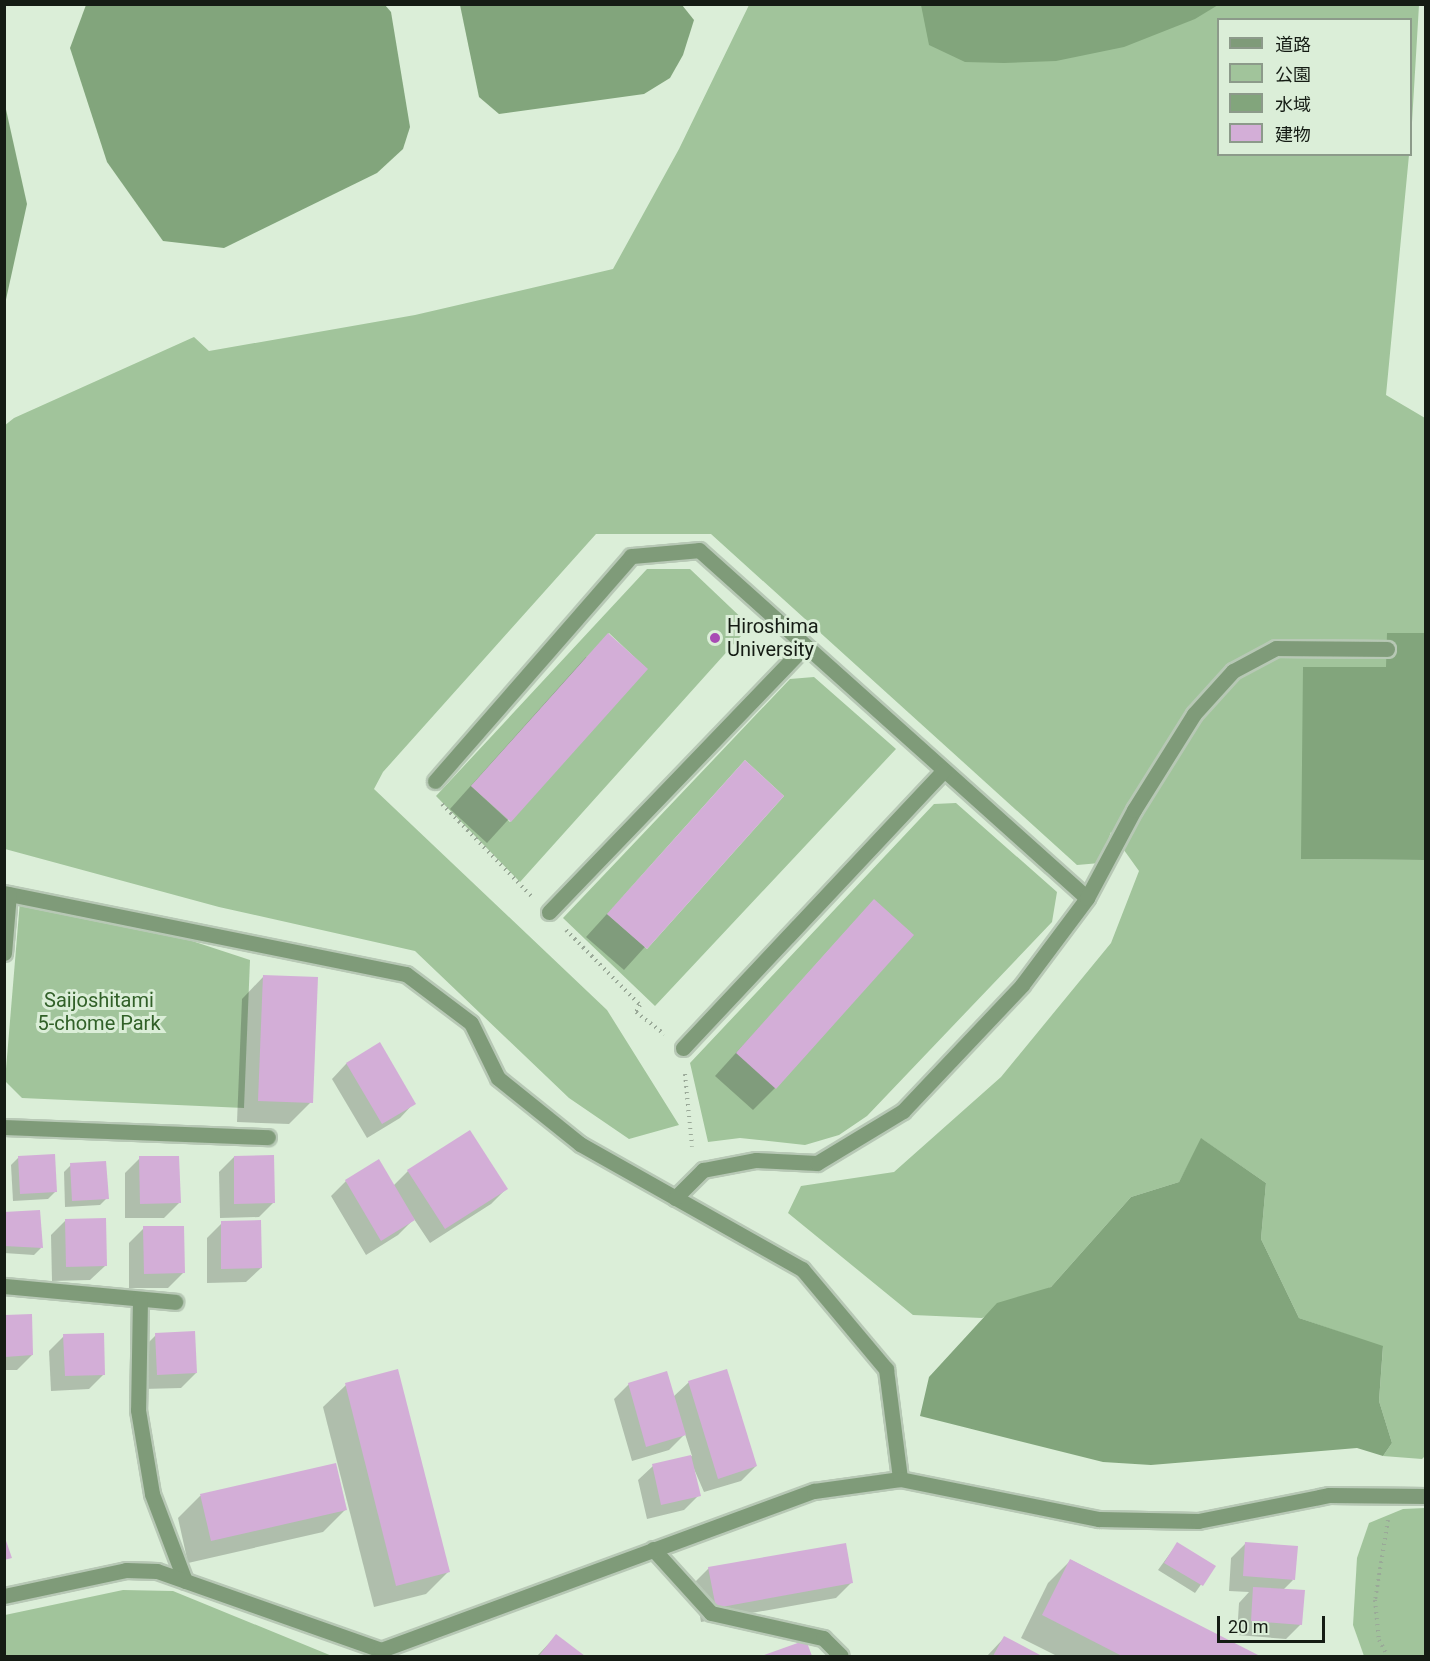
<!DOCTYPE html>
<meta charset="utf-8">
<style>
body{margin:0}
#map{position:relative;width:1430px;height:1661px;overflow:hidden;background:#dbeed8;font-family:Roboto,"Noto Sans JP",sans-serif}
div>[style]{position:absolute}
[style*='--x']{left:calc(var(--x)*1px);top:calc(var(--y)*1px);width:calc(var(--w)*1px);rotate:calc(var(--a)*1deg)}
.green>*{inset:0;background:#a1c49b}
.water>*{inset:0;background:#82a57c}
.shadow>*{inset:0;background:#0003}
.building>*{inset:0;background:#d3aed7}
.path>*{height:4px;margin-top:-2px;transform-origin:0;background:repeating-linear-gradient(90deg,#9aa998 0 1.5px,transparent 0 6px)}
.roads{filter:drop-shadow(2px 0 #b7c8b5) drop-shadow(-2px 0 #b7c8b5) drop-shadow(0 2px #b7c8b5) drop-shadow(0 -2px #b7c8b5)}
.minor>*{height:15px;margin:-7.5px;padding:0 7.5px;transform-origin:7.5px;border-radius:7.5px;background:#7f9b79}
.dots>*{width:16px;height:16px;translate:-50% -50%;box-sizing:border-box;border:3px solid #dbeed8;border-radius:50%}
span{translate:-50% -50%;white-space:nowrap;text-align:center;line-height:1.15;-webkit-text-stroke:6px #dbeed8;paint-order:stroke}
.poi-label{font-size:20px;color:#151c14}
.left{translate:0 -50%;text-align:left}
.park-label{font-size:20px;color:#316028}
.frame{position:absolute;inset:0;border:6px solid #151c14;pointer-events:none}
.legend{position:absolute;left:1217px;top:18px;width:195px;height:138px;box-sizing:border-box;background:#dbeed8;border:2px solid #8c9a8a;margin:0;padding:8px 10px;list-style:none;font-size:18px;color:#151c14}
.legend li{display:flex;align-items:center;gap:12px;height:30px}
.legend b{width:30px;border:2px solid #8c9a8a}
.scale{position:absolute;left:1217px;top:1616px;width:108px;height:27px;box-sizing:border-box;border:3px solid #151c14;border-top:0;padding-left:8px;font-size:18px;line-height:21px;white-space:nowrap;color:#151c14;-webkit-text-stroke:4px #dbeed8;paint-order:stroke}
</style>
<div id="map">
<div class="green">
<div style="clip-path:polygon(749px 5px,1419px 5px,1411px 139px,1410px 20px,1218px 20px,1218px 154px,1409px 155px,1386px 395px,1425px 418px,1425px 633px,1388px 633px,1387px 667px,1302px 859px,1425px 860px,1425px 1456px,1422px 1459px,1383px 1456px,1392px 1443px,1379px 1401px,1383px 1347px,1299px 1318px,1261px 1239px,1266px 1183px,1202px 1139px,1179px 1182px,1131px 1197px,1051px 1287px,982px 1318px,913px 1315px,788px 1213px,801px 1186px,894px 1172px,1001px 1077px,1111px 943px,1139px 871px,1111px 832px,1100px 863px,1077px 865px,711px 534px,596px 534px,383px 772px,374px 789px,607px 1010px,679px 1125px,629px 1139px,569px 1098px,415px 951px,219px 907px,5px 849px,4px 426px,14px 418px,194px 337px,209px 351px,415px 315px,613px 269px,679px 149px)"></div>
<div style="clip-path:polygon(evenodd,647px 569px,690px 569px,750px 626px,520px 882px,436px 796px,647px 569px,609px 633px,647px 669px,510px 822px,471px 786px,609px 633px)"></div>
<div style="clip-path:polygon(evenodd,814px 677px,896px 749px,655px 1006px,563px 918px,790px 679px,814px 677px,745px 760px,784px 796px,647px 949px,607px 914px,745px 760px)"></div>
<div style="clip-path:polygon(evenodd,956px 803px,1057px 892px,1052px 922px,867px 1116px,839px 1135px,805px 1145px,740px 1138px,708px 1142px,690px 1063px,934px 804px,956px 803px,874px 900px,913px 935px,776px 1088px,737px 1052px,874px 900px)"></div>
<div style="clip-path:polygon(20px 901px,186px 939px,250px 960px,244px 1108px,22px 1098px,5px 1081px)"></div>
<div style="clip-path:polygon(1425px 1508px,1425px 1656px,1364px 1656px,1353px 1625px,1357px 1558px,1369px 1523px,1403px 1509px)"></div>
<div style="clip-path:polygon(123px 1590px,173px 1591px,332px 1656px,5px 1656px,5px 1615px)"></div>
</div>
<div class="water">
<div style="clip-path:polygon(86px 5px,385px 5px,391px 12px,410px 127px,403px 149px,377px 173px,224px 248px,163px 241px,107px 162px,70px 48px)"></div>
<div style="clip-path:polygon(460px 5px,682px 5px,694px 20px,683px 55px,670px 78px,644px 94px,499px 114px,479px 97px)"></div>
<div style="clip-path:polygon(921px 5px,921px 4px,1218px 5px,1195px 19px,1124px 47px,1056px 61px,1004px 63px,965px 62px,929px 45px)"></div>
<div style="clip-path:polygon(5px 105px,27px 204px,5px 304px)"></div>
<div style="clip-path:polygon(1387px 633px,1425px 633px,1425px 860px,1301px 859px,1303px 667px,1386px 667px)"></div>
<div style="clip-path:polygon(1201px 1138px,1266px 1183px,1261px 1239px,1299px 1318px,1383px 1346px,1379px 1401px,1392px 1443px,1383px 1456px,1357px 1448px,1151px 1465px,1103px 1462px,920px 1416px,929px 1377px,997px 1303px,1051px 1287px,1131px 1197px,1179px 1182px)"></div>
</div>
<div class="shadow">
<div style="clip-path:polygon(586px 657px,646px 669px,487px 843px,450px 809px)"></div>
<div style="clip-path:polygon(745px 762px,782px 796px,624px 970px,586px 937px)"></div>
<div style="clip-path:polygon(874px 901px,775px 1088px,753px 1110px,715px 1076px)"></div>
<div style="clip-path:polygon(264px 976px,311px 1102px,289px 1124px,237px 1122px,242px 999px)"></div>
<div style="clip-path:polygon(380px 1045px,414px 1103px,400px 1118px,367px 1138px,332px 1079px,346px 1064px)"></div>
<div style="clip-path:polygon(19px 1157px,55px 1192px,48px 1199px,13px 1201px,11px 1165px)"></div>
<div style="clip-path:polygon(234px 1157px,274px 1202px,259px 1217px,220px 1218px,219px 1172px)"></div>
<div style="clip-path:polygon(140px 1158px,179px 1203px,164px 1218px,125px 1218px,125px 1173px)"></div>
<div style="clip-path:polygon(378px 1161px,393px 1186px,408px 1171px,506px 1189px,491px 1204px,430px 1243px,414px 1219px,398px 1235px,366px 1255px,331px 1196px,346px 1181px)"></div>
<div style="clip-path:polygon(71px 1165px,107px 1198px,100px 1205px,65px 1207px,64px 1172px)"></div>
<div style="clip-path:polygon(4px 1213px,41px 1248px,34px 1255px,4px 1253px)"></div>
<div style="clip-path:polygon(66px 1220px,105px 1266px,90px 1280px,52px 1281px,51px 1235px)"></div>
<div style="clip-path:polygon(222px 1223px,261px 1268px,246px 1282px,207px 1283px,207px 1238px)"></div>
<div style="clip-path:polygon(144px 1228px,183px 1273px,168px 1288px,129px 1288px,129px 1243px)"></div>
<div style="clip-path:polygon(30px 1315px,32px 1355px,17px 1370px,4px 1370px,4px 1316px)"></div>
<div style="clip-path:polygon(156px 1335px,196px 1373px,181px 1388px,143px 1389px,141px 1350px)"></div>
<div style="clip-path:polygon(64px 1336px,104px 1374px,89px 1389px,51px 1391px,49px 1351px)"></div>
<div style="clip-path:polygon(689px 1382px,756px 1466px,741px 1481px,704px 1492px,691px 1462px,699px 1495px,684px 1510px,647px 1519px,638px 1480px,653px 1466px,692px 1456px,685px 1434px,669px 1450px,632px 1461px,614px 1399px,629px 1384px,673px 1397px)"></div>
<div style="clip-path:polygon(346px 1385px,448px 1572px,426px 1594px,374px 1607px,323px 1407px)"></div>
<div style="clip-path:polygon(335px 1465px,345px 1510px,323px 1532px,188px 1563px,178px 1518px,200px 1496px)"></div>
<div style="clip-path:polygon(1246px 1543px,1293px 1580px,1283px 1590px,1301px 1624px,1286px 1639px,1237px 1635px,1239px 1603px,1249px 1592px,1229px 1591px,1231px 1558px)"></div>
<div style="clip-path:polygon(1177px 1544px,1214px 1566px,1195px 1593px,1158px 1570px)"></div>
<div style="clip-path:polygon(1071px 1560px,1257px 1656px,1057px 1656px,1021px 1638px,1048px 1583px)"></div>
<div style="clip-path:polygon(709px 1568px,851px 1583px,836px 1598px,701px 1622px,694px 1583px)"></div>
<div style="clip-path:polygon(556px 1636px,582px 1656px,537px 1656px)"></div>
<div style="clip-path:polygon(1004px 1638px,1039px 1656px,987px 1656px)"></div>
<div style="clip-path:polygon(805px 1642px,810px 1656px,764px 1656px)"></div>
</div>
<div class="building">
<div style="clip-path:polygon(608px 633px,648px 669px,511px 822px,471px 786px)"></div>
<div style="clip-path:polygon(745px 760px,784px 796px,647px 949px,607px 914px)"></div>
<div style="clip-path:polygon(874px 899px,914px 935px,776px 1089px,736px 1053px)"></div>
<div style="clip-path:polygon(263px 975px,318px 977px,313px 1103px,258px 1101px)"></div>
<div style="clip-path:polygon(380px 1042px,416px 1104px,382px 1124px,346px 1063px)"></div>
<div style="clip-path:polygon(470px 1130px,508px 1189px,445px 1229px,407px 1170px)"></div>
<div style="clip-path:polygon(55px 1154px,57px 1192px,20px 1194px,18px 1156px)"></div>
<div style="clip-path:polygon(274px 1155px,275px 1203px,234px 1204px,234px 1156px)"></div>
<div style="clip-path:polygon(139px 1156px,179px 1156px,181px 1203px,140px 1204px)"></div>
<div style="clip-path:polygon(379px 1159px,415px 1220px,381px 1241px,345px 1180px)"></div>
<div style="clip-path:polygon(106px 1161px,109px 1199px,72px 1201px,70px 1163px)"></div>
<div style="clip-path:polygon(40px 1210px,43px 1248px,4px 1246px,4px 1212px)"></div>
<div style="clip-path:polygon(106px 1218px,107px 1266px,66px 1267px,65px 1219px)"></div>
<div style="clip-path:polygon(261px 1220px,262px 1268px,221px 1269px,221px 1221px)"></div>
<div style="clip-path:polygon(143px 1226px,184px 1226px,185px 1273px,144px 1274px)"></div>
<div style="clip-path:polygon(32px 1314px,33px 1355px,5px 1357px,5px 1315px)"></div>
<div style="clip-path:polygon(195px 1331px,197px 1373px,157px 1375px,155px 1333px)"></div>
<div style="clip-path:polygon(104px 1333px,105px 1375px,65px 1376px,63px 1334px)"></div>
<div style="clip-path:polygon(398px 1369px,450px 1572px,396px 1586px,345px 1383px)"></div>
<div style="clip-path:polygon(727px 1369px,757px 1466px,718px 1479px,688px 1381px)"></div>
<div style="clip-path:polygon(667px 1371px,686px 1435px,646px 1447px,628px 1383px)"></div>
<div style="clip-path:polygon(691px 1455px,701px 1496px,661px 1505px,652px 1464px)"></div>
<div style="clip-path:polygon(336px 1463px,347px 1510px,211px 1541px,200px 1494px)"></div>
<div style="clip-path:polygon(4px 1535px,12px 1558px,4px 1560px)"></div>
<div style="clip-path:polygon(1177px 1542px,1216px 1566px,1203px 1586px,1164px 1563px)"></div>
<div style="clip-path:polygon(1245px 1542px,1298px 1546px,1295px 1580px,1243px 1576px)"></div>
<div style="clip-path:polygon(846px 1543px,853px 1583px,716px 1608px,708px 1567px)"></div>
<div style="clip-path:polygon(1070px 1559px,1260px 1656px,1122px 1656px,1042px 1615px)"></div>
<div style="clip-path:polygon(1253px 1587px,1305px 1590px,1302px 1625px,1251px 1621px)"></div>
<div style="clip-path:polygon(556px 1634px,585px 1656px,539px 1656px)"></div>
<div style="clip-path:polygon(1004px 1636px,1042px 1656px,993px 1656px)"></div>
<div style="clip-path:polygon(806px 1640px,812px 1656px,761px 1656px)"></div>
</div>
<div class="path">
<div style="--x:442;--y:804;--w:128;--a:45.9"></div>
<div style="--x:566;--y:930;--w:105;--a:45.4"></div>
<div style="--x:640;--y:1005;--w:8;--a:120"></div>
<div style="--x:636;--y:1012;--w:36;--a:38"></div>
<div style="--x:685;--y:1074;--w:73;--a:84.5"></div>
<div style="--x:1388;--y:1520;--w:81;--a:99.2"></div>
<div style="--x:1375;--y:1600;--w:40;--a:84.3"></div>
<div style="--x:1379;--y:1640;--w:18;--a:61"></div>
</div>
<div class="roads">
<div class="minor">
<div style="--x:435;--y:781;--w:298;--a:-48.9"></div>
<div style="--x:631;--y:556;--w:68;--a:-5"></div>
<div style="--x:699;--y:550;--w:521;--a:41.89"></div>
<div style="--x:4;--y:893;--w:410;--a:11.4"></div>
<div style="--x:406;--y:974;--w:81;--a:37"></div>
<div style="--x:471;--y:1023;--w:61;--a:63.9"></div>
<div style="--x:498;--y:1078;--w:105;--a:38.8"></div>
<div style="--x:580;--y:1144;--w:255;--a:29.4"></div>
<div style="--x:802;--y:1269;--w:131;--a:50"></div>
<div style="--x:886;--y:1369;--w:111;--a:82.7"></div>
<div style="--x:549;--y:912;--w:369;--a:-46.1"></div>
<div style="--x:4;--y:953;--w:59;--a:-85.2"></div>
<div style="--x:683;--y:1048;--w:381;--a:-46.8"></div>
<div style="--x:4;--y:1127;--w:264;--a:2.2"></div>
<div style="--x:675;--y:1198;--w:40;--a:-45"></div>
<div style="--x:703;--y:1170;--w:54;--a:-10.7"></div>
<div style="--x:756;--y:1160;--w:61;--a:2.8"></div>
<div style="--x:817;--y:1163;--w:100;--a:-31.2"></div>
<div style="--x:903;--y:1111;--w:173;--a:-46.6"></div>
<div style="--x:1022;--y:985;--w:109;--a:-53.2"></div>
<div style="--x:1087;--y:898;--w:100;--a:-61.9"></div>
<div style="--x:1134;--y:810;--w:113;--a:-58"></div>
<div style="--x:1194;--y:714;--w:58;--a:-47.8"></div>
<div style="--x:1233;--y:671;--w:49;--a:-28.1"></div>
<div style="--x:1276;--y:648;--w:111;--a:0.5"></div>
<div style="--x:4;--y:1286;--w:172;--a:5.3"></div>
<div style="--x:140;--y:1299;--w:111;--a:91"></div>
<div style="--x:138;--y:1410;--w:85;--a:80.5"></div>
<div style="--x:152;--y:1494;--w:93;--a:69.2"></div>
<div style="--x:653;--y:1549;--w:86;--a:47.8"></div>
<div style="--x:711;--y:1613;--w:115;--a:12.6"></div>
<div style="--x:823;--y:1638;--w:25;--a:45"></div>
<div style="--x:4;--y:1596;--w:125;--a:-12"></div>
<div style="--x:126;--y:1570;--w:31;--a:2"></div>
<div style="--x:157;--y:1571;--w:238;--a:19.4"></div>
<div style="--x:381;--y:1650;--w:461;--a:-20.2"></div>
<div style="--x:814;--y:1491;--w:87;--a:-7.9"></div>
<div style="--x:900;--y:1479;--w:203;--a:11.4"></div>
<div style="--x:1099;--y:1519;--w:99;--a:1.2"></div>
<div style="--x:1198;--y:1521;--w:134;--a:-11.2"></div>
<div style="--x:1329;--y:1495;--w:97;--a:0.6"></div>
</div>
</div>
<div class="dots">
<div style="left:715px;top:638px;background:#a84bb4"></div>
</div>
<div class="poi-label">
<span class="left" style="left:727px;top:638px">Hiroshima<br>University</span>
</div>
<div class="park-label">
<span style="left:99px;top:1012px">Saijoshitami<br>5-chome Park</span>
</div>
<div class="frame"></div>
<ul class="legend">
<li><b style="height:8px;background:#7f9b79"></b>道路</li>
<li><b style="height:16px;background:#a1c49b"></b>公園</li>
<li><b style="height:16px;background:#82a57c"></b>水域</li>
<li><b style="height:16px;background:#d3aed7"></b>建物</li>
</ul>
<div class="scale">20 m</div>
</div>
